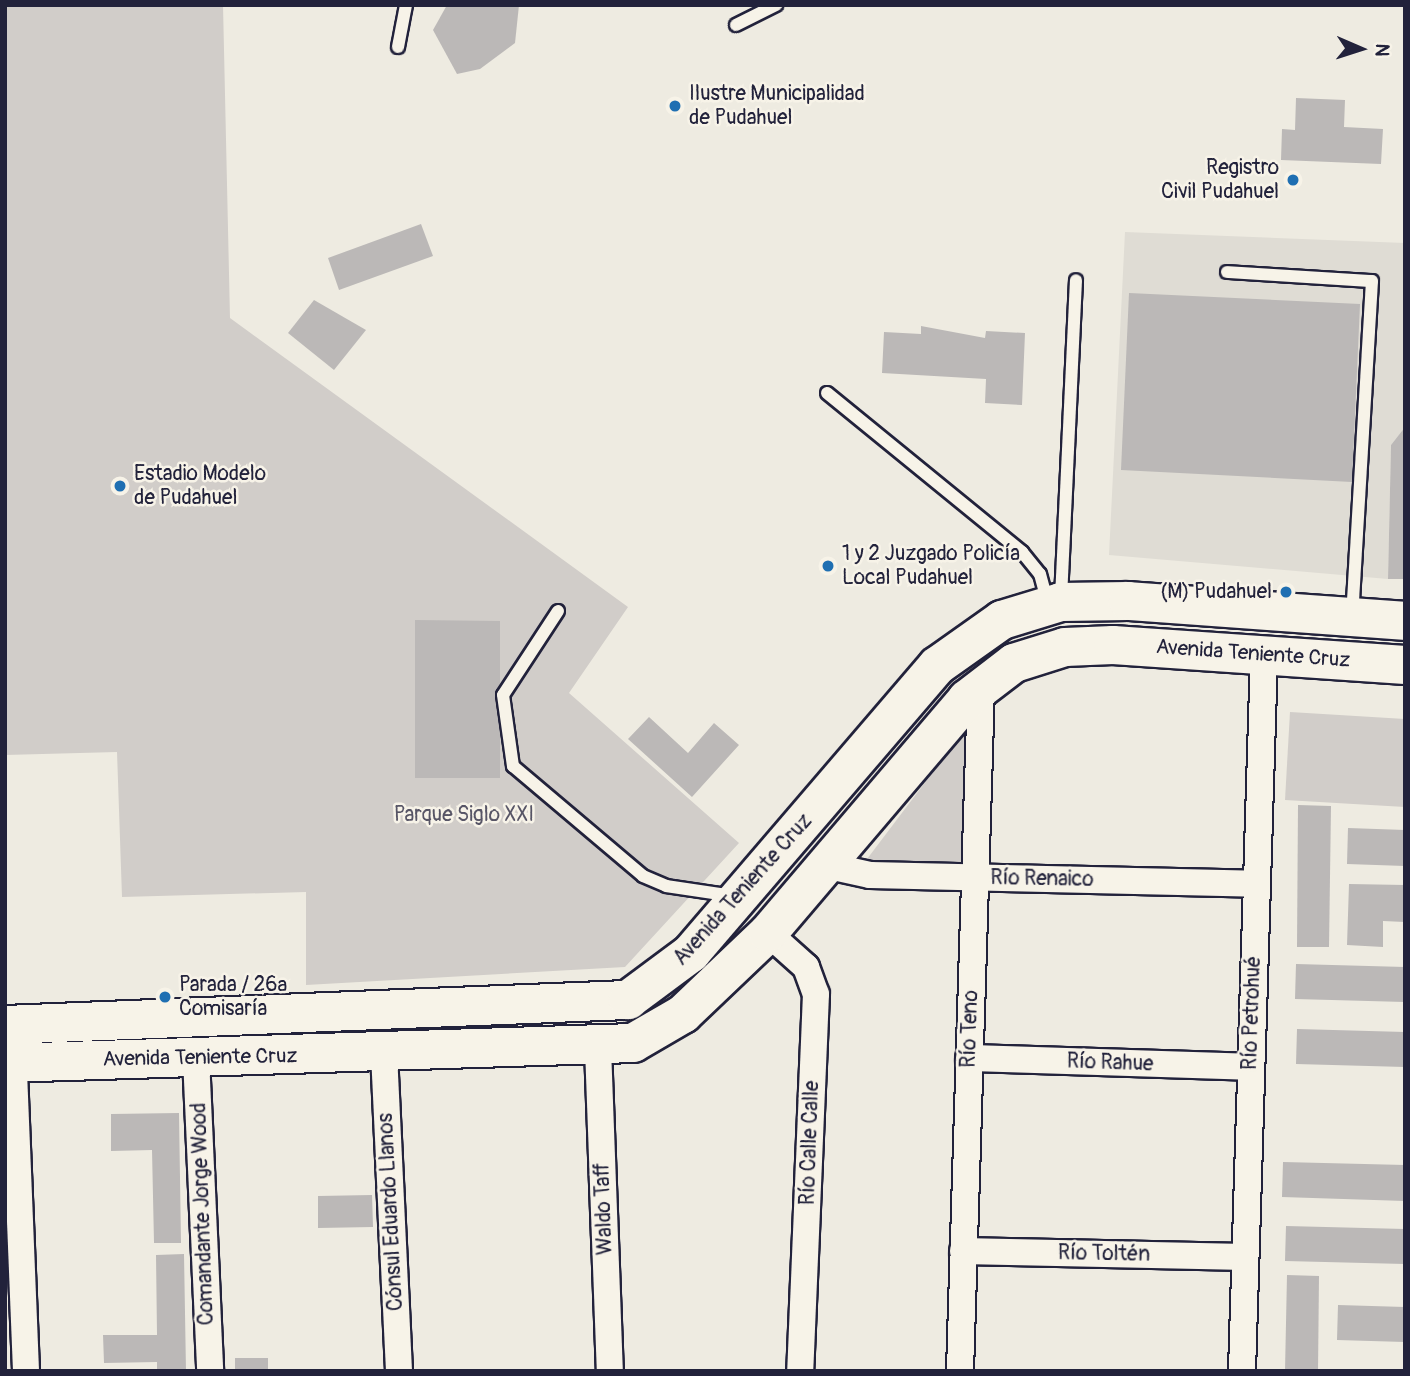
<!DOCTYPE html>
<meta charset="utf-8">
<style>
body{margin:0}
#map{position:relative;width:1410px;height:1376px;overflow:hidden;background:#eeebe1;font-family:Pangolin,sans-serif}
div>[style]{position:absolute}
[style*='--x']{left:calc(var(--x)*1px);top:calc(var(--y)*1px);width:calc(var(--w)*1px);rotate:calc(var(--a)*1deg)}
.built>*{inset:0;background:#dfdcd4}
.green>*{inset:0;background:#d1cdc9}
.building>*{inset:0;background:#bbb8b7}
.roads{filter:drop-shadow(2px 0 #22223b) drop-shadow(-2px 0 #22223b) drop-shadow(0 2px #22223b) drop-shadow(0 -2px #22223b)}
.service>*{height:12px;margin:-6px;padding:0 6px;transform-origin:6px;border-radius:6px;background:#f7f3e8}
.minor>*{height:26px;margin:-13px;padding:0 13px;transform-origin:13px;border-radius:13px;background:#f7f3e8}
.primary>*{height:38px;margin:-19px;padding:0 19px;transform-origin:19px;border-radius:19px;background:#f7f3e8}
.dots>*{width:19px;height:19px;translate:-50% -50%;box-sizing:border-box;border:4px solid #f7f3e8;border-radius:50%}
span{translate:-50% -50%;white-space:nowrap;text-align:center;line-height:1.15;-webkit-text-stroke:5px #f7f3e8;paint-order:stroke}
.poi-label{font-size:21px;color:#22223b}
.left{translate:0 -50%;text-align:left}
.right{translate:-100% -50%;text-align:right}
.street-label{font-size:21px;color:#22223b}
.park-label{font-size:21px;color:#575566}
.frame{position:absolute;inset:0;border:7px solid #22223b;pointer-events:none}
.north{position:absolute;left:1326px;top:14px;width:70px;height:70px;-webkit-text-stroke:5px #f7f3e8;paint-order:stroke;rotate:93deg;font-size:19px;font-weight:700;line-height:28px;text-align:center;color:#22223b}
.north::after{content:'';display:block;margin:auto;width:24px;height:32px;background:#22223b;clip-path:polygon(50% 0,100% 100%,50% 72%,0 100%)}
</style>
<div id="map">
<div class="built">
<div style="clip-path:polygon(1125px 232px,1405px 243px,1405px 427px,1391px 445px,1388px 579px,1109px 555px)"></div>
</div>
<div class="green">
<div style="clip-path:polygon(5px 5px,223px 5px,230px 318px,628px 607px,569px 693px,739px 843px,625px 967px,306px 985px,306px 892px,122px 897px,117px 752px,5px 755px)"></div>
<div style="clip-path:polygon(1290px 712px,1405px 719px,1405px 807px,1285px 800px)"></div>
<div style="clip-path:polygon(967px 727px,966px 870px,861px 867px)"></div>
</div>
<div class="building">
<div style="clip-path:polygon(447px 5px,519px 5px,515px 43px,480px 69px,457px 74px,433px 30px)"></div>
<div style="clip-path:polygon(1296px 98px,1345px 100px,1344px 127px,1383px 129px,1381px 164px,1281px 160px,1282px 129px,1295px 130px)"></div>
<div style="clip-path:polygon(421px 224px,433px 256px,339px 290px,328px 258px)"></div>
<div style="clip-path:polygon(1129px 293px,1360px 304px,1352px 482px,1121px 470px)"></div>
<div style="clip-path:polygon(314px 300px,366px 330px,334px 370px,288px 333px)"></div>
<div style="clip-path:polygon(921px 326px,985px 338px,986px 331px,1025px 333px,1022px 405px,985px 403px,986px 379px,882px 373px,884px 332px,921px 334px)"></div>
<div style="clip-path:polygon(1405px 427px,1405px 579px,1388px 579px,1391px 445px)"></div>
<div style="clip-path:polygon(415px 620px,500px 621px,500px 778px,415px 778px)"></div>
<div style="clip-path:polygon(649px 717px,688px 753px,714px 723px,739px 745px,692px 797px,628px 739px)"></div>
<div style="clip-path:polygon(1298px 805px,1331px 806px,1329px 947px,1297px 947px)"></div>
<div style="clip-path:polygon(1348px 828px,1405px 830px,1405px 866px,1347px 864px)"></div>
<div style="clip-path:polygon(1349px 884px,1405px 885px,1405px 922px,1383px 921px,1383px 947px,1347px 945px)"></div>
<div style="clip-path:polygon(1296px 964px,1405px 967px,1405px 1002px,1295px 999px)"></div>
<div style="clip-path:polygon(1297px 1029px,1405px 1032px,1405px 1067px,1296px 1064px)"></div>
<div style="clip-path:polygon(179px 1113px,181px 1243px,154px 1243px,152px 1150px,111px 1151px,111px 1114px)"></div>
<div style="clip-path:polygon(1283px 1162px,1405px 1165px,1405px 1201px,1282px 1197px)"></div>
<div style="clip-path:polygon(372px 1195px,373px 1227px,318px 1228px,318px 1196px)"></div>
<div style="clip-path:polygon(1286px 1226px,1405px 1229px,1405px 1264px,1285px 1261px)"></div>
<div style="clip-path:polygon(184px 1254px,186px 1371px,157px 1371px,157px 1362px,104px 1363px,103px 1335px,157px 1335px,156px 1255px)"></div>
<div style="clip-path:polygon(1287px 1275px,1319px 1276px,1318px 1371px,1285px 1371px)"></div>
<div style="clip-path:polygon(1338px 1305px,1405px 1307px,1405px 1342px,1337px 1340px)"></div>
<div style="clip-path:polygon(235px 1358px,268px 1358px,268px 1371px,235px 1371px)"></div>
</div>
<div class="roads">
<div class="service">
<div style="--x:736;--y:25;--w:45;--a:-26.6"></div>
<div style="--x:398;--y:47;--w:43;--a:-79.2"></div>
<div style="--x:1227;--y:272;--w:145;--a:3.6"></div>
<div style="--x:1372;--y:281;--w:334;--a:93.4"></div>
<div style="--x:827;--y:393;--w:252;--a:39.2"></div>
<div style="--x:1022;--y:552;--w:28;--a:51"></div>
<div style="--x:1040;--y:574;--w:31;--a:75"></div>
<div style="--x:1061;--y:598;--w:318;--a:-87.3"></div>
<div style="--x:558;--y:611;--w:100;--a:123.2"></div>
<div style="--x:503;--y:695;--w:72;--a:82"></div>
<div style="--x:513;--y:766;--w:170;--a:40.2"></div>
<div style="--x:643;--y:876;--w:25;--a:23"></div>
<div style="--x:666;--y:886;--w:68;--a:8.5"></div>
</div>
<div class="minor">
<div style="--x:829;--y:866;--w:42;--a:12.4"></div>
<div style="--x:870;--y:875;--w:386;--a:1.3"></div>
<div style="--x:768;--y:933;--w:51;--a:41.8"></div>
<div style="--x:806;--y:967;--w:29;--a:70"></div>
<div style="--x:816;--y:994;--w:377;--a:92.4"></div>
<div style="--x:13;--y:1047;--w:324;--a:87.7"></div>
<div style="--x:598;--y:1048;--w:323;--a:87.9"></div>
<div style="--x:384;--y:1053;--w:318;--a:87.3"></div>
<div style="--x:196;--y:1058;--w:313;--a:87.4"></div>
<div style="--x:969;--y:1058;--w:282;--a:1.8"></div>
<div style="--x:963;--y:1251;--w:282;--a:1.2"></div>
<div style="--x:960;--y:1371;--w:685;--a:-88.24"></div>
<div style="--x:1242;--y:1371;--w:716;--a:-88.24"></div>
</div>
<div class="primary">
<div style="--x:5;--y:1025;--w:624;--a:-2.3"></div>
<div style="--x:628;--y:1000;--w:79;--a:-36.7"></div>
<div style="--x:691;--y:953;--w:378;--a:-49.4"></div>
<div style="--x:937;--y:666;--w:80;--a:-35.3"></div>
<div style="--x:1002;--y:620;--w:62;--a:-17"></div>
<div style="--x:1061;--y:602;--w:67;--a:-0.9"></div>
<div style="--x:1128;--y:601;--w:278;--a:4.1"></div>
<div style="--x:5;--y:1063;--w:628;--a:-1.82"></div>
<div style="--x:633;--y:1043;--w:58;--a:-30.1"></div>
<div style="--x:683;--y:1014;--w:117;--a:-43.6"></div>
<div style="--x:768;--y:933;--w:307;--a:-49.6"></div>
<div style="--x:967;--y:699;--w:59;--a:-37.5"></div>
<div style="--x:1014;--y:663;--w:53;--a:-17.4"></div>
<div style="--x:1065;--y:647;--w:48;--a:-2.4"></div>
<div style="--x:1113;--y:645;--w:293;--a:3.9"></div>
</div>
</div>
<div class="dots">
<div style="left:675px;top:106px;background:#1f6fb2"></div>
<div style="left:1293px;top:180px;background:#1f6fb2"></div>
<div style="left:120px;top:486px;background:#1f6fb2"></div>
<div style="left:828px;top:566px;background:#1f6fb2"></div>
<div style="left:1286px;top:592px;background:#1f6fb2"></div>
<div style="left:165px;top:997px;background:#1f6fb2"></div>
</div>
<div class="poi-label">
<span class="left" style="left:689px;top:106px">Ilustre Municipalidad<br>de Pudahuel</span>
<span class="right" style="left:1279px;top:180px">Registro<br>Civil Pudahuel</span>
<span class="left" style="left:134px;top:486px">Estadio Modelo<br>de Pudahuel</span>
<span class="left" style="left:842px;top:566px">1 y 2 Juzgado Policía<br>Local Pudahuel</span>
<span class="right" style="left:1272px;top:592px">(M) Pudahuel</span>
<span class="left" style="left:179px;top:997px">Parada / 26ª<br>Comisaría</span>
</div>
<div class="street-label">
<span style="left:1253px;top:654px;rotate:4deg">Avenida Teniente Cruz</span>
<span style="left:1042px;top:879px;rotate:1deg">Río Renaico</span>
<span style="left:743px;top:890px;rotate:-48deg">Avenida Teniente Cruz</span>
<span style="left:1252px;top:1013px;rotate:-88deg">Río Petrohué</span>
<span style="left:970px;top:1029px;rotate:-88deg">Río Teno</span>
<span style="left:200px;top:1058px;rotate:-1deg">Avenida Teniente Cruz</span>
<span style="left:1110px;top:1063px;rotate:2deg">Río Rahue</span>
<span style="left:810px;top:1143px;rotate:-88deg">Río Calle Calle</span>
<span style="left:604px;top:1209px;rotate:-92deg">Waldo Taff</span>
<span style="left:391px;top:1212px;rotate:-93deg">Cónsul Eduardo Llanos</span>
<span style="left:203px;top:1214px;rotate:-92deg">Comandante Jorge Wood</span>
<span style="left:1104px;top:1254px;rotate:1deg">Río Toltén</span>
</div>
<div class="park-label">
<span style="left:464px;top:815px">Parque Siglo XXI</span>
</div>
<div class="frame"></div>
<div class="north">N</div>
</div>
